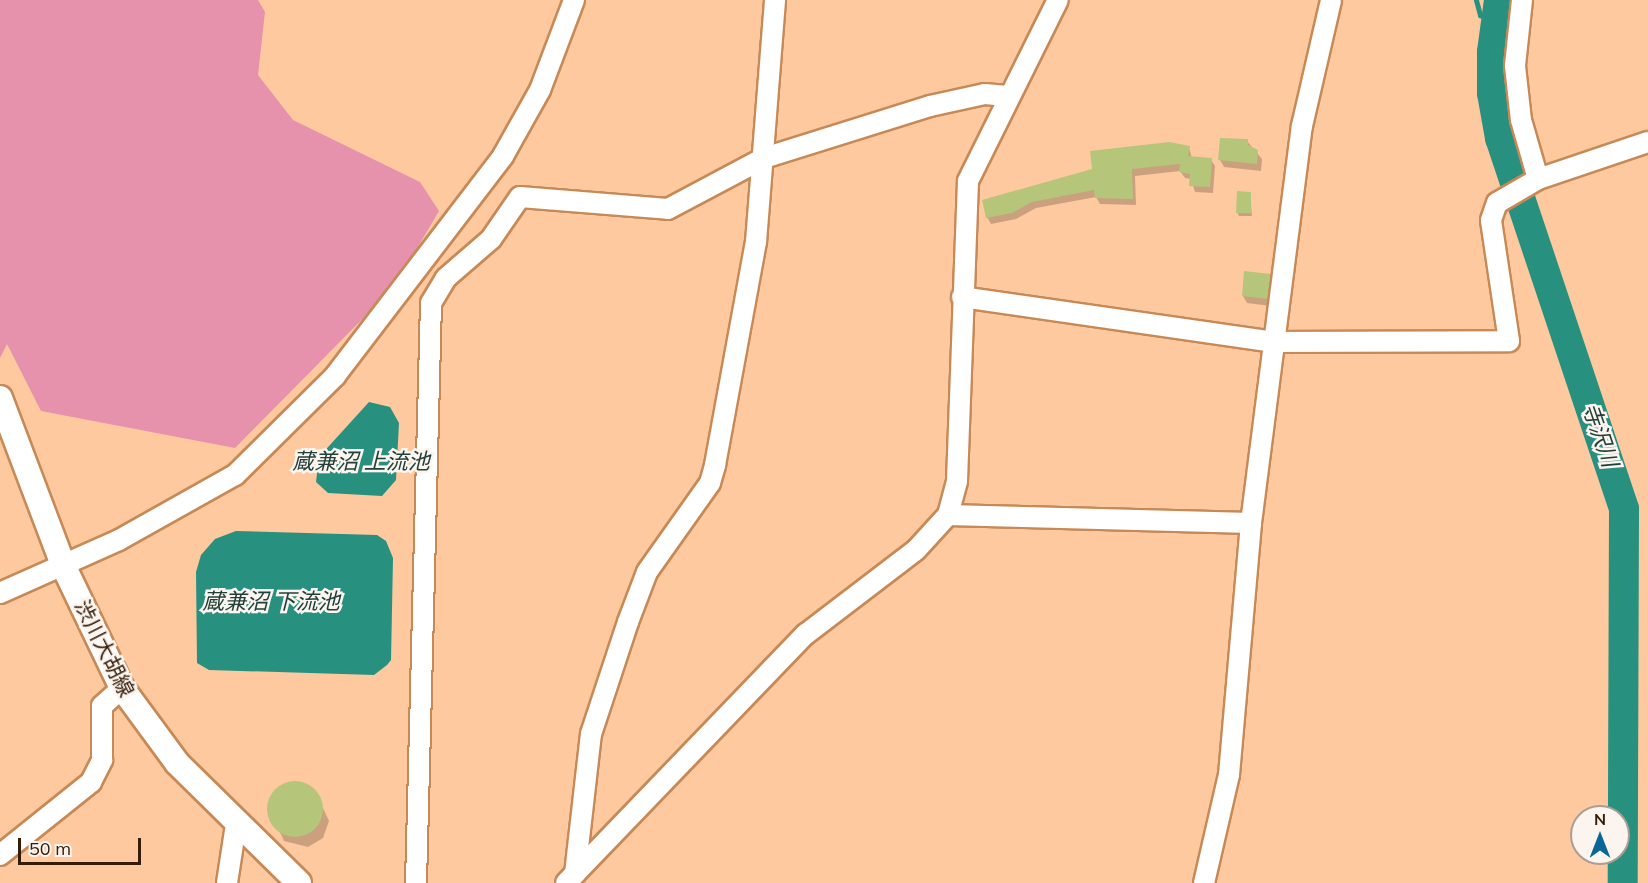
<!DOCTYPE html>
<meta charset="utf-8">
<style>
body{margin:0}
#map{position:relative;width:1648px;height:883px;overflow:hidden;background:#fec99f;font-family:Mulish,"Noto Sans JP",sans-serif}
div>[style]{position:absolute}
[style*='--x']{left:calc(var(--x)*1px);top:calc(var(--y)*1px);width:calc(var(--w)*1px);rotate:calc(var(--a)*1deg)}
.green>*{inset:0;background:#e692ad}
.water>*{inset:0;background:#27907f}
.shadow>*{inset:0;background:#0003}
.stream>*{height:5px;margin:-2.5px;padding:0 2.5px;transform-origin:2.5px;border-radius:2.5px;background:#27907f}
.river>*{height:30px;margin:-15px;padding:0 15px;transform-origin:15px;border-radius:15px;background:#27907f}
.building>*{inset:0;background:#b5c67a}
.round{border-radius:50%}
.roads{filter:drop-shadow(2px 0 #c78956) drop-shadow(-2px 0 #c78956) drop-shadow(0 2px #c78956) drop-shadow(0 -2px #c78956)}
.minor>*{height:20px;margin:-10px;padding:0 10px;transform-origin:10px;border-radius:10px;background:#fff}
.major>*{height:24px;margin:-12px;padding:0 12px;transform-origin:12px;border-radius:12px;background:#fff}
span{translate:-50% -50%;white-space:nowrap;text-align:center;line-height:1.15;-webkit-text-stroke:5px #fbf4ef;paint-order:stroke}
.street-label{font-size:21px;color:#341c06}
.water-label{font-size:22px;color:#22403a;font-style:italic}
.north{position:absolute;left:1570px;top:805px;width:60px;height:60px;box-sizing:border-box;background:#fbf4ef;border:2px solid #ab9e92;border-radius:50%;rotate:0deg;font-size:16px;font-weight:700;line-height:24px;text-align:center;color:#341c06}
.north::after{content:'';display:block;margin:auto;width:21px;height:27px;background:#086796;clip-path:polygon(50% 0,100% 100%,50% 72%,0 100%)}
.scale{position:absolute;left:18px;top:838px;width:123px;height:27px;box-sizing:border-box;border:3px solid #341c06;border-top:0;padding-left:8px;font-size:18px;line-height:21px;white-space:nowrap;color:#341c06;-webkit-text-stroke:4px #fbf4ef;paint-order:stroke}
</style>
<div id="map">
<div class="green">
<div style="clip-path:polygon(0 0,258px 0,265px 12px,258px 75px,293px 120px,420px 182px,439px 211px,395px 286px,235px 448px,41px 411px,7px 344px,0 358px)"></div>
</div>
<div class="water">
<div style="clip-path:polygon(369px 402px,390px 407px,399px 423px,396px 480px,382px 496px,328px 493px,316px 482px,319px 457px)"></div>
<div style="clip-path:polygon(236px 531px,377px 535px,386px 541px,393px 558px,391px 660px,387px 665px,374px 675px,209px 670px,197px 663px,196px 572px,201px 555px,215px 539px)"></div>
</div>
<div class="shadow">
<div style="clip-path:polygon(1247px 141px,1262px 159px,1261px 171px,1224px 167px,1220px 160px)"></div>
<div style="clip-path:polygon(1189px 148px,1192px 158px,1211px 160px,1215px 166px,1213px 193px,1195px 192px,1191px 179px,1185px 178px,1180px 171px,1135px 176px,1136px 205px,1100px 204px,1096px 197px,1036px 208px,1016px 219px,991px 224px,987px 217px)"></div>
<div style="clip-path:polygon(1250px 193px,1252px 216px,1239px 216px,1237px 212px)"></div>
<div style="clip-path:polygon(1270px 276px,1274px 283px,1271px 306px,1247px 303px,1243px 296px)"></div>
<div style="clip-path:polygon(299px 782px,315px 791px,329px 821px,323px 838px,308px 847px,284px 841px,268px 805px,275px 790px)"></div>
</div>
<div class="stream">
<div style="--x:1476;--y:0;--w:16;--a:75"></div>
<div style="--x:1480;--y:15;--w:15;--a:11"></div>
</div>
<div class="river">
<div style="--x:1499;--y:0;--w:52;--a:97.7"></div>
<div style="--x:1492;--y:52;--w:41;--a:90"></div>
<div style="--x:1492;--y:93;--w:46;--a:79.9"></div>
<div style="--x:1500;--y:138;--w:391;--a:71.5"></div>
<div style="--x:1624;--y:509;--w:374;--a:90.2"></div>
</div>
<div class="building">
<div style="clip-path:polygon(1220px 138px,1248px 139px,1248px 145px,1258px 150px,1257px 164px,1218px 160px)"></div>
<div style="clip-path:polygon(1169px 142px,1190px 146px,1188px 156px,1212px 158px,1210px 187px,1189px 186px,1190px 174px,1179px 172px,1180px 164px,1132px 169px,1133px 199px,1095px 198px,1094px 190px,1032px 202px,1012px 213px,986px 218px,982px 200px,1092px 169px,1090px 151px)"></div>
<div style="clip-path:polygon(1237px 191px,1251px 192px,1251px 213px,1236px 213px)"></div>
<div style="clip-path:polygon(1244px 271px,1271px 274px,1268px 299px,1242px 296px)"></div>
<div class="round" style="left:267px;top:781px;width:56px;height:56px"></div>
</div>
<div class="roads">
<div class="minor">
<div style="--x:1522;--y:0;--w:66;--a:96.1"></div>
<div style="--x:1515;--y:66;--w:54;--a:83.7"></div>
<div style="--x:1521;--y:120;--w:61;--a:73.9"></div>
<div style="--x:962;--y:297;--w:316;--a:8.2"></div>
<div style="--x:1275;--y:342;--w:234;--a:-0.2"></div>
<div style="--x:1509;--y:341;--w:122;--a:-98.5"></div>
<div style="--x:1491;--y:220;--w:18;--a:-71"></div>
<div style="--x:1497;--y:203;--w:48;--a:-30.3"></div>
<div style="--x:1538;--y:179;--w:116;--a:-18.6"></div>
<div style="--x:948;--y:515;--w:303;--a:1.5"></div>
<div style="--x:0;--y:593;--w:130;--a:-24"></div>
<div style="--x:119;--y:540;--w:133;--a:-29.3"></div>
<div style="--x:235;--y:475;--w:141;--a:-44.7"></div>
<div style="--x:335;--y:376;--w:277;--a:-52.6"></div>
<div style="--x:503;--y:156;--w:76;--a:-60.7"></div>
<div style="--x:540;--y:90;--w:96;--a:-69.3"></div>
<div style="--x:0;--y:855;--w:117;--a:-38.7"></div>
<div style="--x:91;--y:782;--w:25;--a:-63"></div>
<div style="--x:102;--y:760;--w:54;--a:-90"></div>
<div style="--x:102;--y:706;--w:27;--a:-42"></div>
<div style="--x:575;--y:874;--w:141;--a:-83.5"></div>
<div style="--x:591;--y:734;--w:118;--a:-71.7"></div>
<div style="--x:628;--y:622;--w:53;--a:-69.2"></div>
<div style="--x:647;--y:572;--w:109;--a:-54.7"></div>
<div style="--x:710;--y:483;--w:19;--a:-74"></div>
<div style="--x:715;--y:465;--w:227;--a:-79.6"></div>
<div style="--x:756;--y:242;--w:243;--a:-85.5"></div>
<div style="--x:227;--y:883;--w:60;--a:-81.3"></div>
<div style="--x:416;--y:883;--w:580;--a:-88.52"></div>
<div style="--x:431;--y:303;--w:29;--a:-59"></div>
<div style="--x:446;--y:278;--w:60;--a:-40.9"></div>
<div style="--x:491;--y:239;--w:51;--a:-55.4"></div>
<div style="--x:520;--y:197;--w:148;--a:4.6"></div>
<div style="--x:668;--y:209;--w:109;--a:-28"></div>
<div style="--x:764;--y:158;--w:174;--a:-17.4"></div>
<div style="--x:930;--y:106;--w:56;--a:-12.3"></div>
<div style="--x:985;--y:94;--w:22;--a:5"></div>
<div style="--x:566;--y:883;--w:346;--a:-46.1"></div>
<div style="--x:806;--y:634;--w:138;--a:-37.4"></div>
<div style="--x:916;--y:550;--w:47;--a:-47.6"></div>
<div style="--x:948;--y:515;--w:35;--a:-75"></div>
<div style="--x:957;--y:481;--w:300;--a:-87.9"></div>
<div style="--x:968;--y:181;--w:202;--a:-63.6"></div>
<div style="--x:1204;--y:883;--w:111;--a:-77"></div>
<div style="--x:1229;--y:775;--w:253;--a:-85"></div>
<div style="--x:1251;--y:523;--w:400;--a:-82.7"></div>
<div style="--x:1302;--y:126;--w:129;--a:-77"></div>
</div>
<div class="major">
<div style="--x:0;--y:398;--w:178;--a:69.3"></div>
<div style="--x:63;--y:565;--w:136;--a:64.4"></div>
<div style="--x:122;--y:688;--w:93;--a:53.7"></div>
<div style="--x:177;--y:763;--w:171;--a:44.5"></div>
</div>
</div>
<div class="street-label">
<span style="left:105px;top:648px;rotate:63deg">渋川大胡線</span>
</div>
<div class="water-label">
<span style="left:1600px;top:435px;rotate:71deg">寺沢川</span>
<span style="left:361px;top:462px">蔵兼沼 上流池</span>
<span style="left:271px;top:602px">蔵兼沼 下流池</span>
</div>
<div class="north">N</div>
<div class="scale">50 m</div>
</div>
